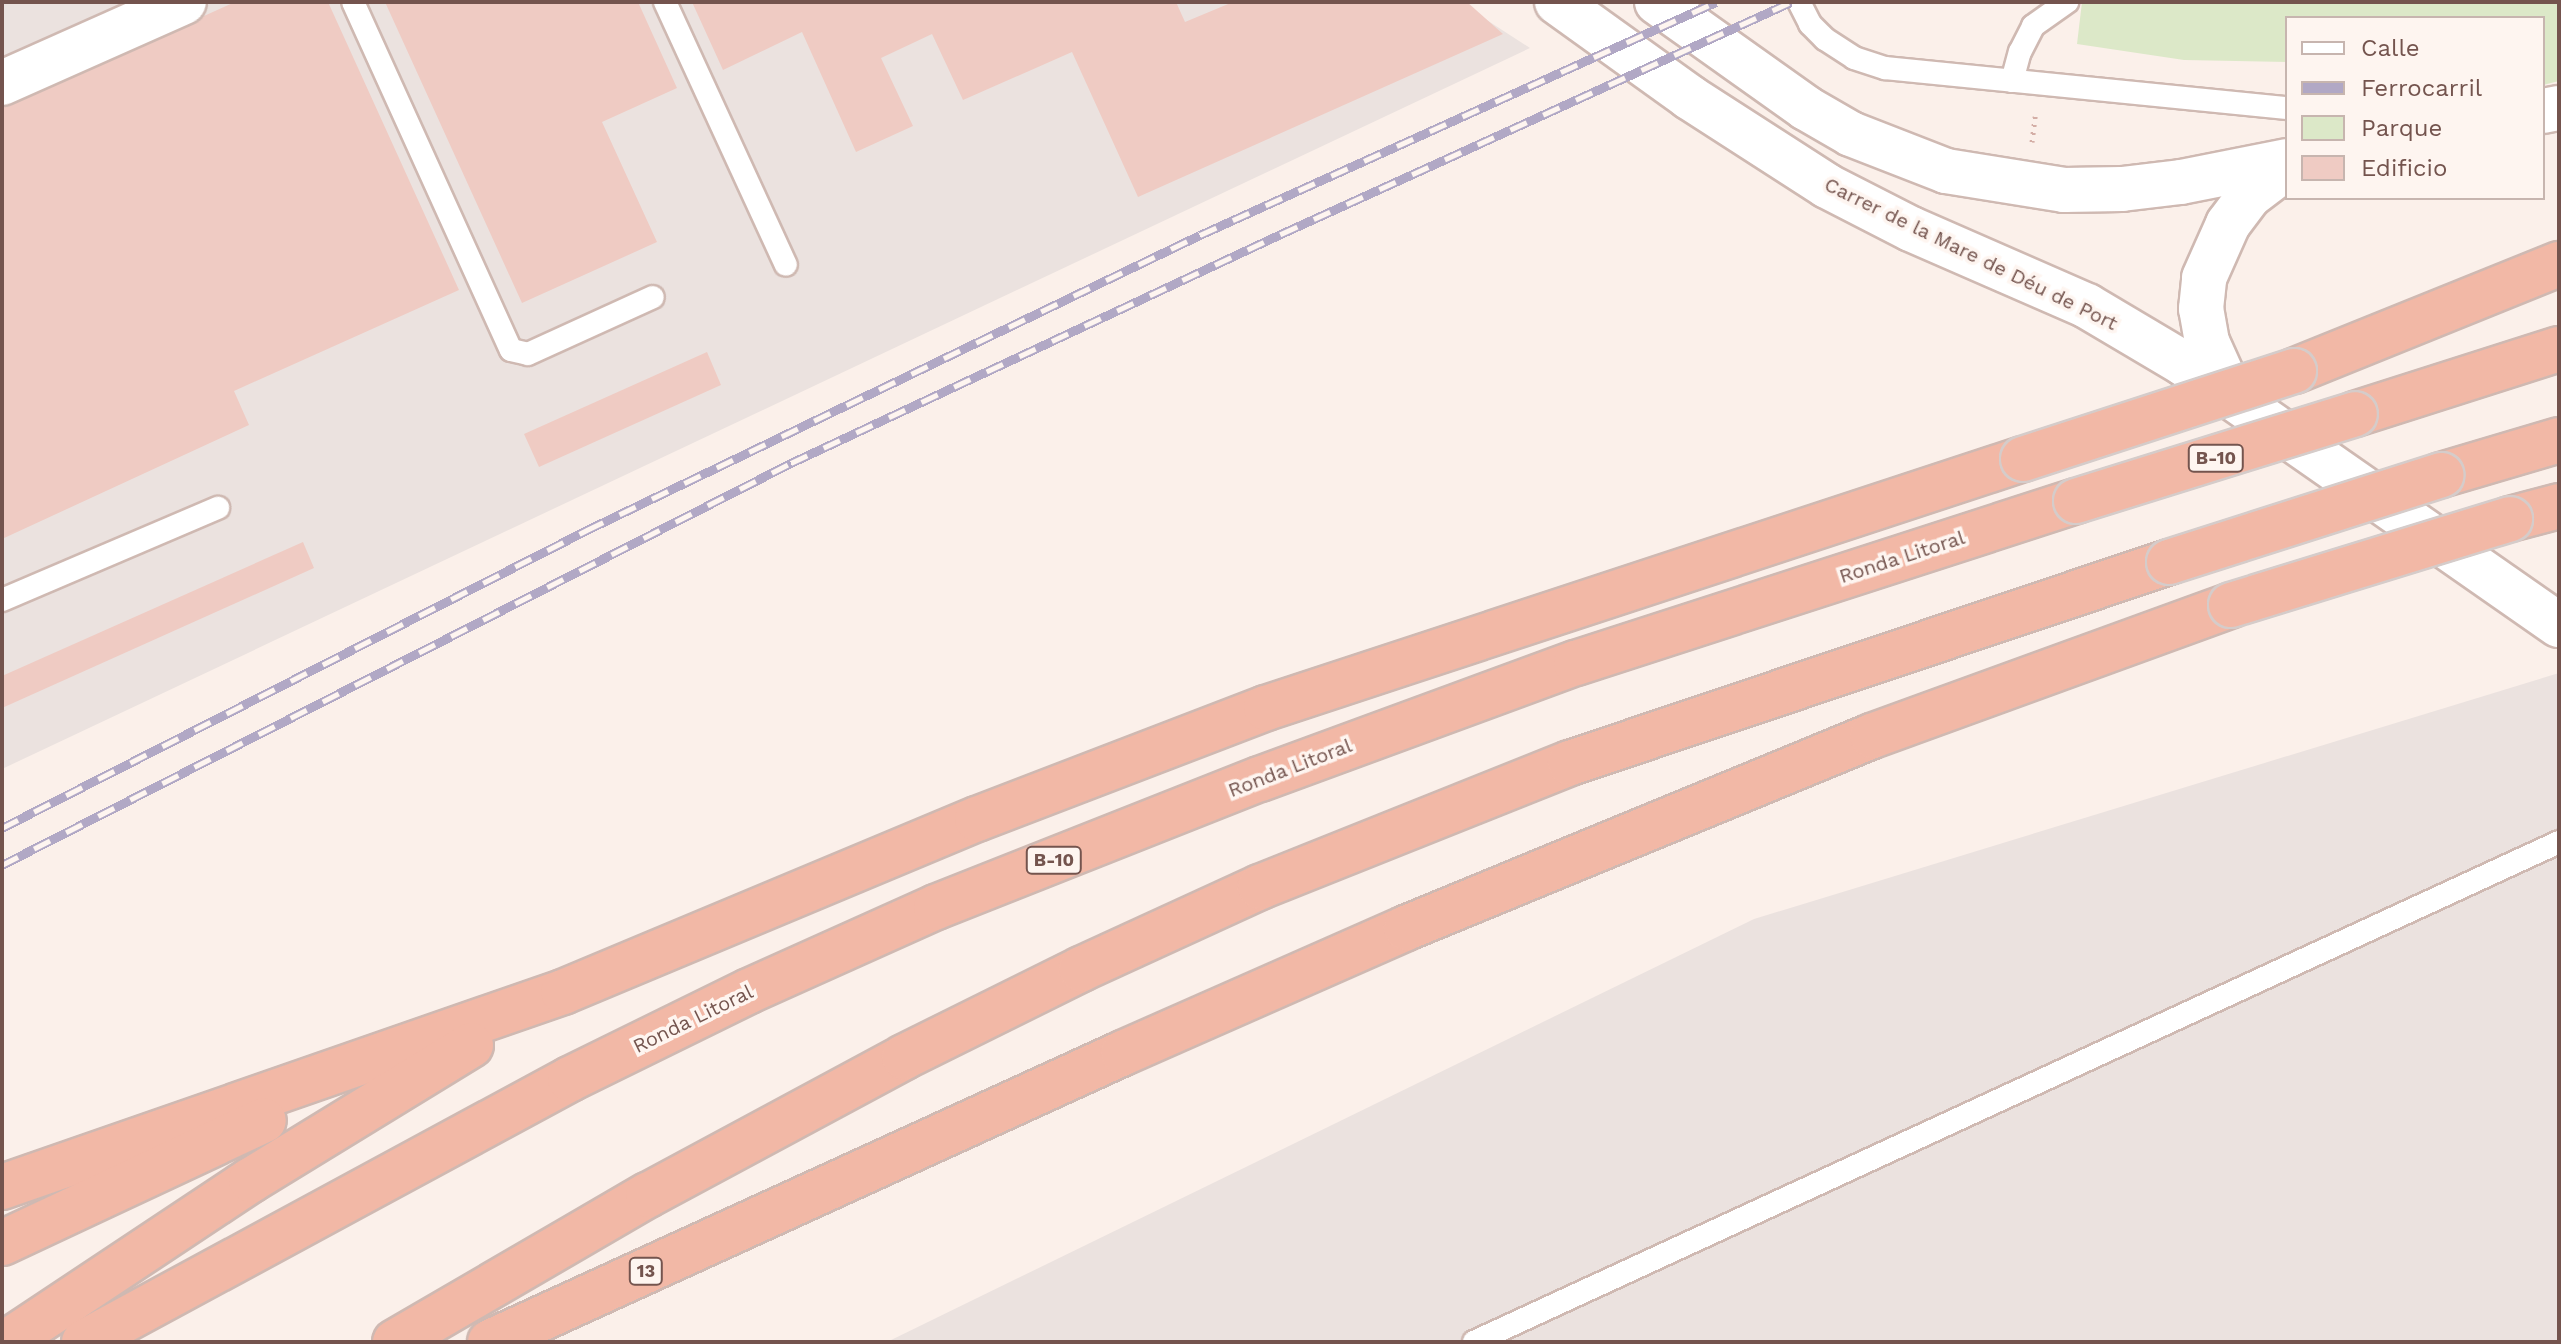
<!DOCTYPE html>
<meta charset="utf-8">
<style>
body{margin:0}
#map{position:relative;width:2561px;height:1344px;overflow:hidden;background:#fbf0ea;font-family:"Work Sans",sans-serif}
div>[style]{position:absolute}
[style*='--x']{left:calc(var(--x)*1px);top:calc(var(--y)*1px);width:calc(var(--w)*1px);rotate:calc(var(--a)*1deg)}
.industrial>*{inset:0;background:#ebe2df}
.green>*{inset:0;background:#dce8c8}
.building>*{inset:0;background:#efcbc3}
.path>*{height:5px;margin-top:-2.5px;transform-origin:0;background:repeating-linear-gradient(90deg,#d4aea6 0 2px,transparent 0 8px)}
.roads{filter:drop-shadow(2px 0 #cfb9b2) drop-shadow(-2px 0 #cfb9b2) drop-shadow(0 2px #cfb9b2) drop-shadow(0 -2px #cfb9b2)}
.service>*{height:22px;margin:-11px;padding:0 11px;transform-origin:11px;border-radius:11px;background:#fff}
.minor>*{height:44px;margin:-22px;padding:0 22px;transform-origin:22px;border-radius:22px;background:#fff}
.trunk>*{height:44px;margin:-22px;padding:0 22px;transform-origin:22px;border-radius:22px;background:#f2b8a6}
.rail>*{height:9px;margin-top:-4.5px;transform-origin:0;background:repeating-linear-gradient(90deg,#fef5f0 0 18px,#b1a8c5 0 36px);box-sizing:border-box;border-block:2px solid #b1a8c5}
.bridges{filter:drop-shadow(2px 0 #d5ccca) drop-shadow(-2px 0 #d5ccca) drop-shadow(0 2px #d5ccca) drop-shadow(0 -2px #d5ccca)}
.trunk-bridge>*{height:44px;margin:-22px;padding:0 22px;transform-origin:22px;border-radius:22px;background:#f2b8a6}
span{translate:-50% -50%;white-space:nowrap;text-align:center;line-height:1.15;-webkit-text-stroke:7px #fef5f0;paint-order:stroke}
.shield-label span{padding:2px 6px;background:#fef5f0;border:2px solid;border-radius:6px;-webkit-text-stroke-width:0}
.shield-label{font-size:18px;color:#74544e;font-weight:700}
.street-label{font-size:20px;color:#74544e}
.frame{position:absolute;inset:0;border:4px solid #74544e;pointer-events:none}
.legend{position:absolute;left:2285px;top:16px;width:260px;height:184px;box-sizing:border-box;background:#fef5f0;border:2px solid #c7b5af;margin:0;padding:10px 14px;list-style:none;font-size:24px;color:#74544e}
.legend li{display:flex;align-items:center;gap:16px;height:40px}
.legend b{width:40px;border:2px solid #c7b5af}
</style>
<div id="map">
<div class="industrial">
<div style="clip-path:polygon(2px 2px,1459px 2px,1530px 48px,2px 769px)"></div>
<div style="clip-path:polygon(2559px 673px,2559px 1342px,887px 1342px,1754px 919px)"></div>
</div>
<div class="green">
<div style="clip-path:polygon(2082px 2px,2559px 2px,2559px 81px,2543px 85px,2543px 18px,2287px 18px,2287px 62px,2184px 60px,2077px 44px)"></div>
</div>
<div class="building">
<div style="clip-path:polygon(235px 2px,328px 2px,459px 290px,234px 391px,249px 425px,2px 539px,2px 107px)"></div>
<div style="clip-path:polygon(385px 2px,638px 2px,677px 88px,602px 122px,657px 242px,522px 303px)"></div>
<div style="clip-path:polygon(692px 2px,1176px 2px,1185px 22px,1233px 2px,1467px 2px,1503px 34px,1138px 197px,1072px 52px,963px 100px,932px 34px,881px 58px,913px 126px,856px 152px,802px 32px,723px 70px)"></div>
<div style="clip-path:polygon(707px 352px,721px 385px,539px 467px,524px 434px)"></div>
<div style="clip-path:polygon(303px 542px,314px 568px,2px 708px,2px 676px)"></div>
</div>
<div class="path">
<div style="--x:2032;--y:142;--w:26;--a:-83"></div>
</div>
<div class="roads">
<div class="service">
<div style="--x:353;--y:2;--w:382;--a:65.6"></div>
<div style="--x:511;--y:350;--w:17;--a:13"></div>
<div style="--x:528;--y:354;--w:137;--a:-24.5"></div>
<div style="--x:665;--y:2;--w:289;--a:65.3"></div>
<div style="--x:1799;--y:2;--w:25;--a:63"></div>
<div style="--x:1810;--y:24;--w:21;--a:45"></div>
<div style="--x:1825;--y:39;--w:35;--a:33"></div>
<div style="--x:1854;--y:58;--w:33;--a:18"></div>
<div style="--x:1885;--y:68;--w:404;--a:5.7"></div>
<div style="--x:2012;--y:81;--w:30;--a:-75"></div>
<div style="--x:2020;--y:52;--w:29;--a:-63"></div>
<div style="--x:2033;--y:26;--w:42;--a:-35.2"></div>
<div style="--x:2;--y:600;--w:235;--a:-23.1"></div>
<div style="--x:1474;--y:1342;--w:1195;--a:-24.74"></div>
</div>
<div class="minor">
<div style="--x:1557;--y:2;--w:163;--a:35.7"></div>
<div style="--x:1689;--y:97;--w:164;--a:32.8"></div>
<div style="--x:1827;--y:186;--w:94;--a:27.1"></div>
<div style="--x:1911;--y:229;--w:192;--a:23.6"></div>
<div style="--x:2087;--y:306;--w:112;--a:30.7"></div>
<div style="--x:2183;--y:363;--w:458;--a:34.9"></div>
<div style="--x:1657;--y:2;--w:183;--a:35.4"></div>
<div style="--x:1806;--y:108;--w:52;--a:30"></div>
<div style="--x:1851;--y:134;--w:102;--a:21.3"></div>
<div style="--x:1946;--y:171;--w:120;--a:9.1"></div>
<div style="--x:2064;--y:190;--w:58;--a:-1"></div>
<div style="--x:2122;--y:189;--w:59;--a:-6.8"></div>
<div style="--x:2181;--y:182;--w:108;--a:-11.2"></div>
<div style="--x:2;--y:83;--w:199;--a:-24"></div>
<div style="--x:2543;--y:111;--w:16;--a:-11"></div>
<div style="--x:2235;--y:393;--w:13;--a:-135"></div>
<div style="--x:2226;--y:384;--w:46;--a:-114.3"></div>
<div style="--x:2207;--y:342;--w:34;--a:-100"></div>
<div style="--x:2201;--y:309;--w:31;--a:-84"></div>
<div style="--x:2204;--y:278;--w:59;--a:-66"></div>
<div style="--x:2228;--y:224;--w:35;--a:-53"></div>
<div style="--x:2249;--y:196;--w:48;--a:-37.3"></div>
</div>
<div class="trunk">
<div style="--x:2294;--y:371;--w:286;--a:-22"></div>
<div style="--x:2355;--y:414;--w:214;--a:-17.7"></div>
<div style="--x:2441;--y:475;--w:123;--a:-16.5"></div>
<div style="--x:2510;--y:519;--w:51;--a:-14.9"></div>
<div style="--x:2;--y:1187;--w:594;--a:-19.17"></div>
<div style="--x:563;--y:992;--w:449;--a:-22.7"></div>
<div style="--x:977;--y:819;--w:310;--a:-21"></div>
<div style="--x:1266;--y:708;--w:797;--a:-18.21"></div>
<div style="--x:2;--y:1243;--w:289;--a:-25.1"></div>
<div style="--x:7;--y:1342;--w:293;--a:-33.6"></div>
<div style="--x:251;--y:1180;--w:258;--a:-31.5"></div>
<div style="--x:84;--y:1342;--w:553;--a:-28.42"></div>
<div style="--x:570;--y:1079;--w:199;--a:-26.2"></div>
<div style="--x:749;--y:991;--w:205;--a:-24.2"></div>
<div style="--x:936;--y:907;--w:348;--a:-21.6"></div>
<div style="--x:1260;--y:779;--w:337;--a:-20.2"></div>
<div style="--x:1576;--y:663;--w:526;--a:-17.95"></div>
<div style="--x:395;--y:1342;--w:293;--a:-30.2"></div>
<div style="--x:648;--y:1195;--w:291;--a:-28.3"></div>
<div style="--x:904;--y:1057;--w:198;--a:-26.4"></div>
<div style="--x:1081;--y:969;--w:197;--a:-24.6"></div>
<div style="--x:1260;--y:887;--w:334;--a:-21.8"></div>
<div style="--x:1570;--y:763;--w:632;--a:-18.55"></div>
<div style="--x:490;--y:1342;--w:696;--a:-24.54"></div>
<div style="--x:1123;--y:1053;--w:309;--a:-23.8"></div>
<div style="--x:1406;--y:928;--w:504;--a:-22.39"></div>
<div style="--x:1872;--y:736;--w:382;--a:-20"></div>
</div>
</div>
<div class="rail">
<div style="--x:2;--y:828;--w:657;--a:-26.99"></div>
<div style="--x:587;--y:530;--w:680;--a:-25.7"></div>
<div style="--x:1200;--y:235;--w:566;--a:-24.3"></div>
<div style="--x:2;--y:865;--w:886;--a:-27"></div>
<div style="--x:791;--y:463;--w:541;--a:-25.05"></div>
<div style="--x:1281;--y:234;--w:560;--a:-24.46"></div>
</div>
<div class="bridges">
<div class="trunk-bridge">
<div style="--x:2023;--y:459;--w:285;--a:-18"></div>
<div style="--x:2076;--y:501;--w:292;--a:-17.3"></div>
<div style="--x:2169;--y:562;--w:286;--a:-17.7"></div>
<div style="--x:2231;--y:605;--w:292;--a:-17.1"></div>
</div>
</div>
<div class="shield-label">
<span style="left:2216px;top:458px">B-10</span>
<span style="left:1054px;top:860px">B-10</span>
<span style="left:646px;top:1271px">13</span>
</div>
<div class="street-label">
<span style="left:1971px;top:254px;rotate:26deg">Carrer de la Mare de Déu de Port</span>
<span style="left:1902px;top:557px;rotate:-18deg">Ronda Litoral</span>
<span style="left:1290px;top:768px;rotate:-21deg">Ronda Litoral</span>
<span style="left:693px;top:1019px;rotate:-26deg">Ronda Litoral</span>
</div>
<div class="frame"></div>
<ul class="legend">
<li><b style="height:10px;background:#fff"></b>Calle</li>
<li><b style="height:10px;background:#b1a8c5"></b>Ferrocarril</li>
<li><b style="height:22px;background:#dce8c8"></b>Parque</li>
<li><b style="height:22px;background:#efcbc3"></b>Edificio</li>
</ul>
</div>
